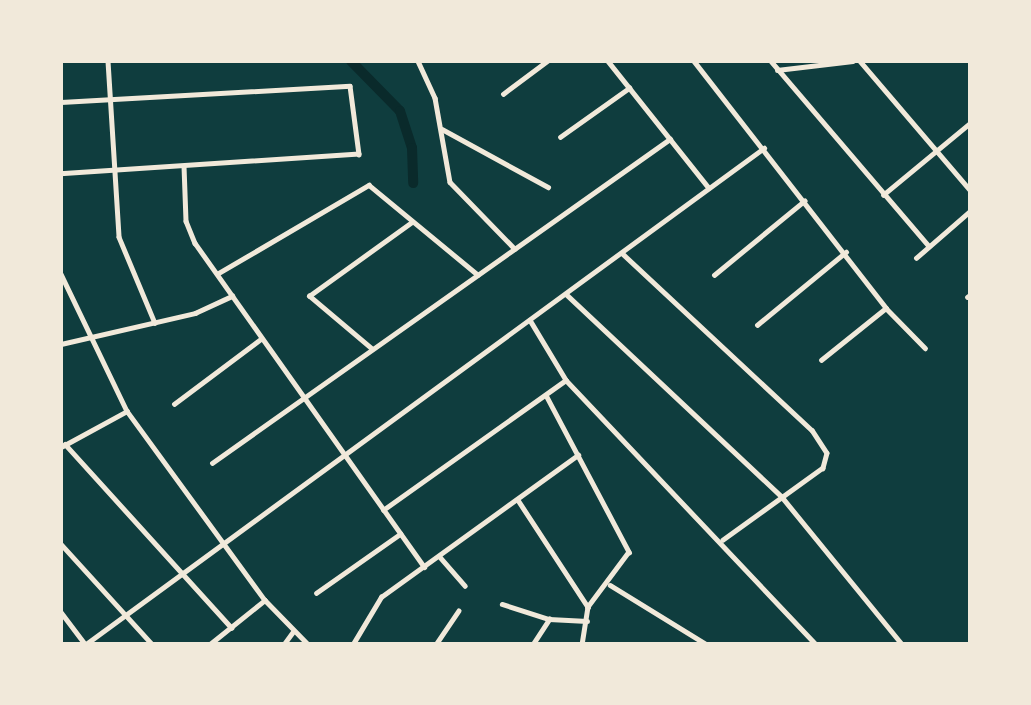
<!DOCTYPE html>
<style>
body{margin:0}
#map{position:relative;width:1031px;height:705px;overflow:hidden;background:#0f3d3e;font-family:Helvetica,sans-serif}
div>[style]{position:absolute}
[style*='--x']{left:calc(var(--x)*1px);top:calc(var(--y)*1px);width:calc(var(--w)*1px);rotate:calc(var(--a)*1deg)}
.canal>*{height:10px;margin:-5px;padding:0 5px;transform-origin:5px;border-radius:5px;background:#0a2a2b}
.minor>*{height:4.5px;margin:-2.25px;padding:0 2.25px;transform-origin:2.25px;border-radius:2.25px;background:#f1e9da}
span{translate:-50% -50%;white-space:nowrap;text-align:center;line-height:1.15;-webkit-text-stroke:6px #f1e9da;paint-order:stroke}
.frame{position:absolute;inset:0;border:63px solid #f1e9da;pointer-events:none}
</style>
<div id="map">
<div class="canal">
<div style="--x:351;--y:61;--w:70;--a:45.6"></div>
<div style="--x:400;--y:111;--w:39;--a:72"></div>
<div style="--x:412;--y:148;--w:35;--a:88"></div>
</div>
<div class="minor">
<div style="--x:108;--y:61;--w:176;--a:86.4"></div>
<div style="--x:119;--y:237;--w:93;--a:67.3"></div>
<div style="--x:418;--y:61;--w:41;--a:65.3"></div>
<div style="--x:435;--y:98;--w:85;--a:79.9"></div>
<div style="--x:450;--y:182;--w:93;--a:45.9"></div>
<div style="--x:608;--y:61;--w:162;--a:51.5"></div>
<div style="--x:694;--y:61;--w:313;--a:52.1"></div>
<div style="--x:886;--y:308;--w:56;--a:45.7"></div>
<div style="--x:771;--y:61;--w:243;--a:49.5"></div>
<div style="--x:860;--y:61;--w:170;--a:49.5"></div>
<div style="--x:777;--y:70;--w:76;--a:-6.8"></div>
<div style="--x:503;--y:94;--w:55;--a:-36.9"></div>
<div style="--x:61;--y:102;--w:289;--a:-3.2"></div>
<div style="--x:350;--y:86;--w:69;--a:82.5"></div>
<div style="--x:359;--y:154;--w:299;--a:176.2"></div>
<div style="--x:442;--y:129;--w:121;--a:28.7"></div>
<div style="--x:560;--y:137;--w:85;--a:-35.4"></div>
<div style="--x:184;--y:166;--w:55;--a:87.9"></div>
<div style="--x:186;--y:221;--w:24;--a:68"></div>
<div style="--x:195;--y:243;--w:397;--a:54.7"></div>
<div style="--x:883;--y:195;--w:113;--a:-39.6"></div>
<div style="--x:623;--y:254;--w:258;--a:43"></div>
<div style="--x:812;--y:430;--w:27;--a:57"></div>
<div style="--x:827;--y:453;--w:16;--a:105"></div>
<div style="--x:823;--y:468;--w:123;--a:144.2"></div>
<div style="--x:916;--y:258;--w:72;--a:-41"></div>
<div style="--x:61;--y:274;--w:152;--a:64.3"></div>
<div style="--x:127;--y:411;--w:234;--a:53.9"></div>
<div style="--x:265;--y:600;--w:62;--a:45.7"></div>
<div style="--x:217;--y:274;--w:176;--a:-30.4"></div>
<div style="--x:369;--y:185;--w:141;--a:39.5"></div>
<div style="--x:714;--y:275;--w:117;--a:-39.4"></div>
<div style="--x:566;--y:294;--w:296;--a:43.2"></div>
<div style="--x:782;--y:497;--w:190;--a:50.8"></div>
<div style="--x:967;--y:297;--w:4;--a:-34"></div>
<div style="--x:530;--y:320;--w:70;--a:59"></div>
<div style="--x:566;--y:380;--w:364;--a:46.6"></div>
<div style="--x:757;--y:325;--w:115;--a:-39.4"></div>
<div style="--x:61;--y:344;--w:138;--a:-13"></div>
<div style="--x:195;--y:313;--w:41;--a:-24.7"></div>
<div style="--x:372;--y:349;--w:82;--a:-139.9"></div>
<div style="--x:309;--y:296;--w:127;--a:-35.7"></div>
<div style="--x:821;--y:360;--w:83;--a:-38.7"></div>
<div style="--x:546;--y:395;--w:178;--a:62.1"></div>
<div style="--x:629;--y:552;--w:69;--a:126.7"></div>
<div style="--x:588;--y:607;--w:37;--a:99"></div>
<div style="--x:174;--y:404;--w:109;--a:-36.8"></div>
<div style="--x:65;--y:444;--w:248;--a:47.8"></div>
<div style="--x:61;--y:447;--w:75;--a:-28.6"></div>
<div style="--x:212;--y:463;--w:561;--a:-35.28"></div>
<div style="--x:518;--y:500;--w:128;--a:56.8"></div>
<div style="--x:383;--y:510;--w:224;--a:-35.4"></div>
<div style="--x:61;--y:544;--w:135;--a:47.7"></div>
<div style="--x:440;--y:557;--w:38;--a:49"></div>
<div style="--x:610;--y:585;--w:113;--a:31.6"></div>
<div style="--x:316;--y:593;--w:103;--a:-35.1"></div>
<div style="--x:502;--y:604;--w:49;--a:17.7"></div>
<div style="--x:549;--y:619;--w:38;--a:3"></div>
<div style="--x:61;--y:612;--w:40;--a:53"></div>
<div style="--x:86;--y:644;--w:840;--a:-36.19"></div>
<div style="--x:210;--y:644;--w:70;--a:-38.7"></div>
<div style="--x:284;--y:644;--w:14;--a:-54"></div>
<div style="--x:353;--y:644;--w:55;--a:-59.2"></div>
<div style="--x:381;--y:597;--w:243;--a:-35.8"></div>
<div style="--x:436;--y:644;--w:40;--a:-56"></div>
<div style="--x:533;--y:644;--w:30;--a:-57"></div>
</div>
<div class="frame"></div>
</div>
